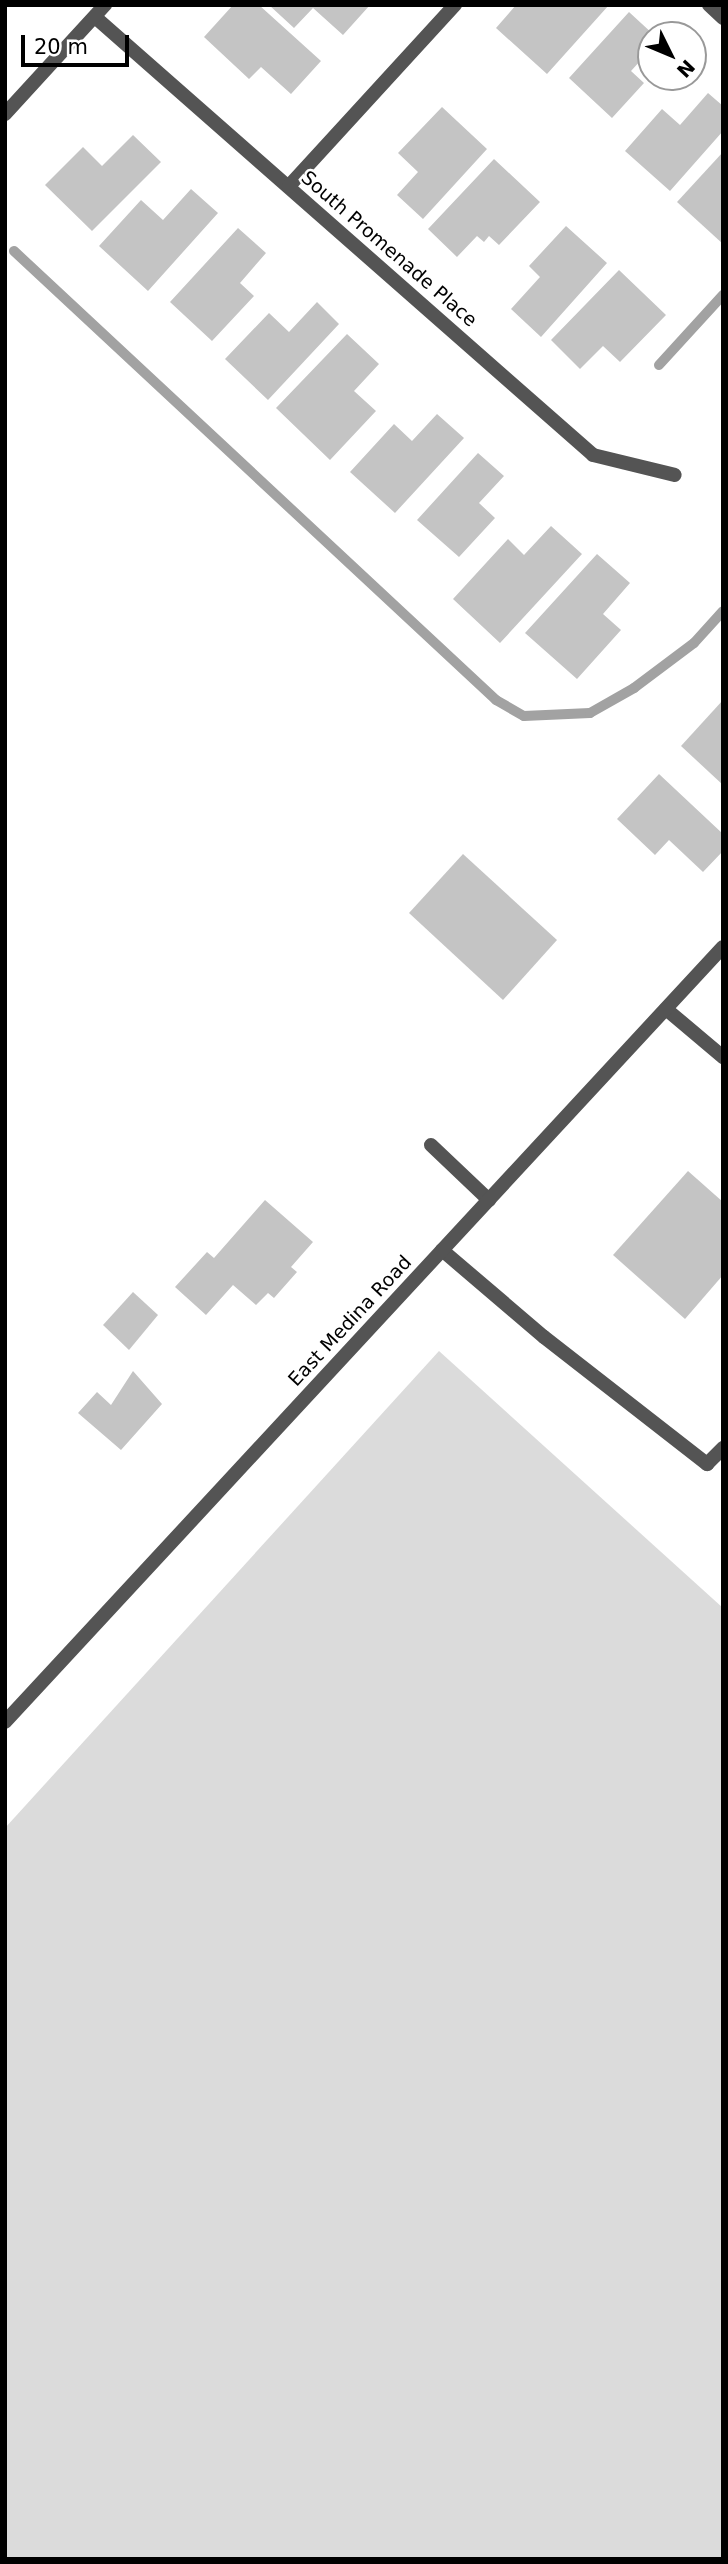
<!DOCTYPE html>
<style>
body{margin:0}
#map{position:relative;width:728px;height:2564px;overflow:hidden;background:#fff;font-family:"DejaVu Sans",sans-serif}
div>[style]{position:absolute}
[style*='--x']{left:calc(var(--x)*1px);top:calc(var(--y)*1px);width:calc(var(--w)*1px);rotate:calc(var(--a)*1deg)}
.green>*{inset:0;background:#dbdbdb}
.stream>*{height:10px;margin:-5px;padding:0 5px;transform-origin:5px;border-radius:5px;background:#a2a2a2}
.building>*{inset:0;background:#c4c4c4}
.service>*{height:14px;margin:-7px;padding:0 7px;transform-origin:7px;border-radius:7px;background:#545454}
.minor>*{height:14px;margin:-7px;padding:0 7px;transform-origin:7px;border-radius:7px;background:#545454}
span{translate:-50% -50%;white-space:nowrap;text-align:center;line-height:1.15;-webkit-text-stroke:5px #fff;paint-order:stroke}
.street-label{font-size:19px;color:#000}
.frame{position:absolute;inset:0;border:7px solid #000;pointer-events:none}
.north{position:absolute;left:637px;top:21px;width:70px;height:70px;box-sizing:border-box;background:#fff;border:2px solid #999;border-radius:50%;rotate:133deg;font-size:19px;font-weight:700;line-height:28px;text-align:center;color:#000}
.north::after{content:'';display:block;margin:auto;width:24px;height:32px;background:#000;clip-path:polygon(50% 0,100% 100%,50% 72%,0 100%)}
.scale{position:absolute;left:21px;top:35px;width:108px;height:32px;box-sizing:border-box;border:4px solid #000;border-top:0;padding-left:9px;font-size:21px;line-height:24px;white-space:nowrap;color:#000;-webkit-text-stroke:5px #fff;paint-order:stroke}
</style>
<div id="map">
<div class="green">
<div style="clip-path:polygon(439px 1351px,723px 1608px,723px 2559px,5px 2559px,5px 1828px)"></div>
</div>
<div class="stream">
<div style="--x:14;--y:251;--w:659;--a:42.97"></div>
<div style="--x:496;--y:700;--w:32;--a:30"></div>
<div style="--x:524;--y:716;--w:66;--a:-2.6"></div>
<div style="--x:590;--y:713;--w:51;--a:-29.6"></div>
<div style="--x:634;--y:688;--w:75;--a:-36.9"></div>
<div style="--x:694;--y:643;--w:43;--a:-47.8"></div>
<div style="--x:659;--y:365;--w:95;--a:-47.6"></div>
</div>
<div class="building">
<div style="clip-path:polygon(233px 5px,259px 5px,321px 61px,291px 94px,261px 67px,249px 79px,204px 37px)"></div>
<div style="clip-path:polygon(269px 5px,370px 5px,343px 35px,313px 8px,294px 28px)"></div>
<div style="clip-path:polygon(516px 5px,560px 6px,609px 5px,547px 74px,496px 28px)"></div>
<div style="clip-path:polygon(629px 12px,654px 35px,651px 35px,651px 49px,631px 71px,644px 83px,612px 118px,569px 78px)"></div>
<div style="clip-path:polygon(708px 93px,723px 106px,723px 131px,670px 191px,625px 151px,662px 109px,680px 125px)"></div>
<div style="clip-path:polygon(442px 107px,487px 149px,423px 219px,397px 195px,418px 172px,398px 153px)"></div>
<div style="clip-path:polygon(133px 135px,161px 162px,92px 231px,45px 185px,83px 147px,102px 166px)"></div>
<div style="clip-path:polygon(723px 152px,723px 244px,677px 202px)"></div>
<div style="clip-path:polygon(494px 159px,540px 202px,499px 245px,489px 236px,484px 242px,477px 236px,457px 257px,428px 229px)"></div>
<div style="clip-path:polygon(191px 189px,218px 213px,148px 291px,99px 246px,141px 200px,163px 220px)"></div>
<div style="clip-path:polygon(566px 226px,607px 263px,541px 337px,511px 309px,540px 277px,529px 266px)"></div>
<div style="clip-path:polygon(238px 228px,266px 253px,240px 283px,254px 296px,212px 341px,170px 302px)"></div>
<div style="clip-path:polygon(619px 270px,666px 315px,620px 362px,603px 346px,580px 369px,551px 340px)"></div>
<div style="clip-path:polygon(317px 302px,339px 324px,268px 400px,225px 359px,269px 313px,289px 332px)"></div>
<div style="clip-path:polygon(347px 334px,379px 364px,354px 391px,376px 411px,330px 460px,276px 408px)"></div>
<div style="clip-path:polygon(437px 414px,464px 438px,395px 513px,350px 472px,394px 424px,412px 441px)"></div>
<div style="clip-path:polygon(478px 453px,504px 476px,479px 503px,495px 518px,459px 557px,417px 520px)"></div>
<div style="clip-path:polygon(551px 526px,582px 554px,500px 643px,453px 599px,508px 539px,524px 555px)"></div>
<div style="clip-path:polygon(597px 554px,630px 583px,603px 614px,621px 630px,577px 679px,525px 633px)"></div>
<div style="clip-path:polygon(723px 700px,723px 785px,681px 746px)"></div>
<div style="clip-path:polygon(659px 774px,723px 834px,723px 851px,703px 872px,669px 840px,655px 855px,617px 819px)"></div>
<div style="clip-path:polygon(463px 854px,557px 940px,503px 1000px,409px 913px)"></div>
<div style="clip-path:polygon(688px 1171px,723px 1202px,723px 1275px,685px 1319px,613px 1255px)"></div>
<div style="clip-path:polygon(265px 1200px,313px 1242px,291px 1267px,297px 1272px,274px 1298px,268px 1293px,256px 1305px,233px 1285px,206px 1315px,175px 1287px,207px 1252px,214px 1258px)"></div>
<div style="clip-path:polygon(133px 1292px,158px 1315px,129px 1350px,103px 1325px)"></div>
<div style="clip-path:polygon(133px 1371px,162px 1404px,121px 1450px,78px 1413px,97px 1392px,111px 1405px)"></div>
</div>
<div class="service">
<div style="--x:666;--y:1009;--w:75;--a:40.1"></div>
<div style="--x:431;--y:1145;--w:80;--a:43.5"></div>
<div style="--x:442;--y:1250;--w:134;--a:40.5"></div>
<div style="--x:544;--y:1337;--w:207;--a:37.9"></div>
<div style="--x:707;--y:1464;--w:23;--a:-45"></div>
</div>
<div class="minor">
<div style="--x:709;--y:5;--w:19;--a:43"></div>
<div style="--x:95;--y:17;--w:663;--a:41.33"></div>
<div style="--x:593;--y:455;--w:84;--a:13.7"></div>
<div style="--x:5;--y:114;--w:148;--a:-47.5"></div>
<div style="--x:289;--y:186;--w:246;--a:-47.5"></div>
<div style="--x:5;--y:1722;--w:1056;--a:-47.19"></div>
</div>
<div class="street-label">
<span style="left:389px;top:249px;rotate:41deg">South Promenade Place</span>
<span style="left:350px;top:1321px;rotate:-47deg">East Medina Road</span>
</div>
<div class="frame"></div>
<div class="north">N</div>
<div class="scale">20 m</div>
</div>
